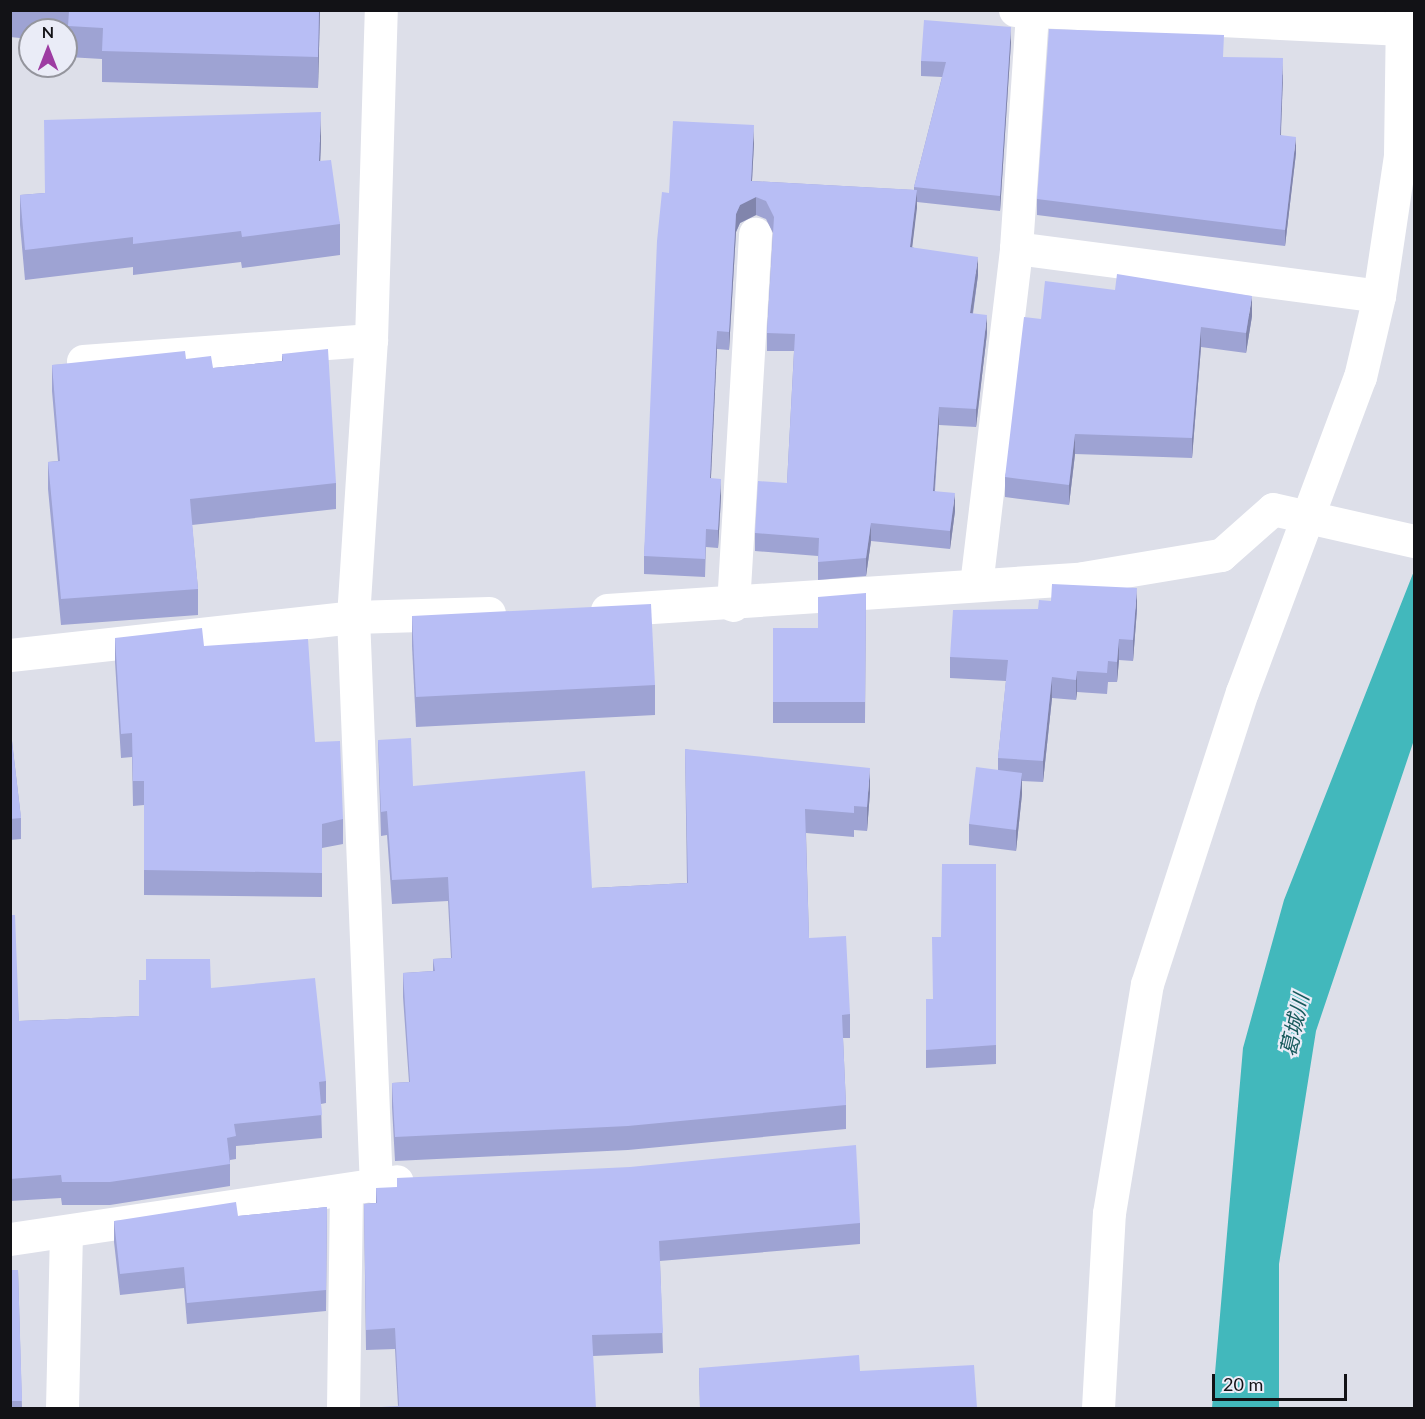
<!DOCTYPE html>
<meta charset="utf-8">
<style>
body{margin:0}
#map{position:relative;width:1425px;height:1419px;overflow:hidden;background:#dddfe9;font-family:Lato,"Noto Sans JP",sans-serif}
div>[style]{position:absolute}
[style*='--x']{left:calc(var(--x)*1px);top:calc(var(--y)*1px);width:calc(var(--w)*1px);rotate:calc(var(--a)*1deg)}
.water>*{inset:0;background:#42b8bc}
.street>*{height:33px;margin:-16.5px;padding:0 16.5px;transform-origin:16.5px;border-radius:16.5px;background:#fff}
.wall>*{inset:0;background:#9ea3d3}
.shaded-wall>*{inset:0;background:#8185ac}
.building>*{inset:0;background:#b8bef5}
span{translate:-50% -50%;white-space:nowrap;text-align:center;line-height:1.15;-webkit-text-stroke:4.5px #eaecf7;paint-order:stroke}
.water-label{font-size:21px;color:#185a5c;font-style:italic}
.frame{position:absolute;inset:0;border:12px solid #121216;pointer-events:none}
.north{position:absolute;left:18px;top:18px;width:60px;height:60px;box-sizing:border-box;background:#eaecf7;border:2px solid #94959d;border-radius:50%;rotate:0deg;font-size:16px;font-weight:700;line-height:24px;text-align:center;color:#121216}
.north::after{content:'';display:block;margin:auto;width:21px;height:27px;background:#9d3ca2;clip-path:polygon(50% 0,100% 100%,50% 72%,0 100%)}
.scale{position:absolute;left:1212px;top:1374px;width:135px;height:27px;box-sizing:border-box;border:3px solid #121216;border-top:0;padding-left:8px;font-size:18px;line-height:21px;white-space:nowrap;color:#121216;-webkit-text-stroke:4px #eaecf7;paint-order:stroke}
</style>
<div id="map">
<div class="water">
<div style="clip-path:polygon(1414px 571px,1414px 740px,1316px 1031px,1279px 1264px,1279px 1408px,1212px 1408px,1243px 1048px,1284px 900px)"></div>
</div>
<div class="street">
<div style="--x:1015;--y:10;--w:388;--a:2.8"></div>
<div style="--x:1016;--y:248;--w:237;--a:-86.1"></div>
<div style="--x:83;--y:361;--w:289;--a:-4.2"></div>
<div style="--x:976;--y:585;--w:339;--a:-83.2"></div>
<div style="--x:1016;--y:248;--w:366;--a:7.5"></div>
<div style="--x:733;--y:605;--w:372;--a:-86.6"></div>
<div style="--x:607;--y:610;--w:477;--a:-3.8"></div>
<div style="--x:1083;--y:578;--w:140;--a:-9.5"></div>
<div style="--x:1221;--y:555;--w:69;--a:-41.5"></div>
<div style="--x:1273;--y:509;--w:145;--a:12.8"></div>
<div style="--x:10;--y:655;--w:345;--a:-6.3"></div>
<div style="--x:353;--y:617;--w:136;--a:-1.7"></div>
<div style="--x:376;--y:1187;--w:570;--a:-92.31"></div>
<div style="--x:353;--y:617;--w:278;--a:-86.3"></div>
<div style="--x:371;--y:340;--w:330;--a:-88.3"></div>
<div style="--x:10;--y:1239;--w:391;--a:-8.5"></div>
<div style="--x:62;--y:1408;--w:173;--a:-88.7"></div>
<div style="--x:343;--y:1408;--w:218;--a:-89.2"></div>
<div style="--x:1098;--y:1408;--w:195;--a:-86.8"></div>
<div style="--x:1109;--y:1213;--w:232;--a:-80.6"></div>
<div style="--x:1147;--y:984;--w:307;--a:-72"></div>
<div style="--x:1242;--y:692;--w:336;--a:-69.5"></div>
<div style="--x:1360;--y:377;--w:83;--a:-76.8"></div>
<div style="--x:1379;--y:296;--w:143;--a:-81.5"></div>
<div style="--x:1400;--y:155;--w:145;--a:-89.2"></div>
</div>
<div class="wall">
<div style="clip-path:polygon(10px 10px,320px 10px,318px 88px,102px 82px,102px 59px,68px 57px,68px 42px,66px 42px,66px 30px,30px 30px,30px 39px,10px 37px)"></div>
<div style="clip-path:polygon(1011px 42px,1000px 211px,917px 202px,912px 247px,978px 275px,973px 314px,987px 333px,976px 427px,939px 425px,935px 491px,955px 511px,950px 549px,871px 541px,866px 576px,818px 580px,818px 556px,755px 551px,755px 533px,787px 483px,794px 351px,767px 351px,767px 333px,773px 233px,766px 219px,756px 215px,740px 223px,736px 232px,729px 350px,717px 349px,711px 478px,721px 497px,718px 548px,706px 547px,705px 577px,644px 574px,644px 556px,669px 193px,754px 143px,752px 181px,914px 190px,914px 187px,942px 77px,921px 76px,921px 61px)"></div>
<div style="clip-path:polygon(1224px 57px,1283px 75px,1281px 135px,1296px 153px,1285px 246px,1037px 215px,1037px 199px)"></div>
<div style="clip-path:polygon(321px 142px,320px 161px,340px 224px,340px 255px,242px 268px,241px 262px,133px 275px,133px 267px,25px 280px,20px 225px,20px 195px,45px 193px)"></div>
<div style="clip-path:polygon(1252px 316px,1246px 353px,1201px 347px,1192px 458px,1075px 454px,1069px 505px,1005px 497px,1005px 477px,1041px 319px)"></div>
<div style="clip-path:polygon(282px 354px,336px 483px,336px 509px,192px 525px,198px 589px,198px 615px,61px 625px,48px 489px,48px 462px,58px 461px,52px 391px,52px 365px,186px 359px,213px 368px,282px 361px)"></div>
<div style="clip-path:polygon(866px 593px,865px 723px,773px 723px,773px 628px,818px 628px)"></div>
<div style="clip-path:polygon(1137px 609px,1133px 661px,1119px 660px,1117px 682px,1108px 682px,1107px 694px,1077px 692px,1076px 700px,1052px 698px,1043px 782px,1022px 781px,1022px 794px,1016px 851px,969px 845px,969px 824px,998px 770px,998px 758px,1006px 681px,950px 678px,950px 657px)"></div>
<div style="clip-path:polygon(412px 616px,655px 685px,655px 715px,416px 727px,412px 646px)"></div>
<div style="clip-path:polygon(115px 638px,204px 646px,315px 742px,343px 819px,343px 844px,322px 848px,322px 897px,144px 895px,144px 805px,133px 806px,132px 757px,121px 758px,115px 662px)"></div>
<div style="clip-path:polygon(10px 724px,21px 818px,21px 839px,10px 840px)"></div>
<div style="clip-path:polygon(378px 740px,413px 786px,592px 888px,687px 883px,685px 749px,870px 792px,867px 831px,854px 830px,854px 837px,806px 833px,809px 938px,850px 1014px,850px 1038px,843px 1038px,846px 1105px,846px 1129px,628px 1150px,395px 1161px,392px 1107px,392px 1083px,409px 1082px,403px 997px,403px 973px,433px 971px,433px 959px,451px 958px,448px 901px,392px 904px,387px 835px,381px 836px)"></div>
<div style="clip-path:polygon(996px 864px,996px 1064px,926px 1068px,926px 999px,933px 999px,941px 937px)"></div>
<div style="clip-path:polygon(10px 915px,19px 1021px,139px 1016px,146px 980px,146px 959px,211px 988px,326px 1081px,326px 1103px,321px 1104px,322px 1138px,236px 1146px,236px 1159px,230px 1160px,230px 1186px,110px 1205px,62px 1205px,61px 1198px,10px 1201px)"></div>
<div style="clip-path:polygon(376px 1188px,860px 1223px,860px 1244px,660px 1261px,663px 1353px,593px 1356px,398px 1406px,395px 1349px,366px 1350px,364px 1204px,376px 1203px)"></div>
<div style="clip-path:polygon(327px 1207px,326px 1311px,187px 1324px,184px 1288px,120px 1295px,114px 1242px,114px 1221px,238px 1216px)"></div>
<div style="clip-path:polygon(10px 1270px,18px 1270px,22px 1408px,10px 1408px)"></div>
<div style="clip-path:polygon(699px 1368px,860px 1371px,977px 1408px,700px 1408px)"></div>
</div>
<div class="shaded-wall">
<div style="clip-path:polygon(319px 10px,320px 10px,318px 88px,318px 57px)"></div>
<div style="clip-path:polygon(1011px 27px,1011px 42px,1000px 211px,1000px 196px)"></div>
<div style="clip-path:polygon(1283px 58px,1283px 75px,1280px 152px,1280px 135px)"></div>
<div style="clip-path:polygon(321px 112px,321px 142px,319px 192px,319px 161px)"></div>
<div style="clip-path:polygon(754px 125px,754px 143px,751px 199px,751px 181px)"></div>
<div style="clip-path:polygon(1296px 137px,1296px 153px,1285px 246px,1285px 230px)"></div>
<div style="clip-path:polygon(917px 190px,917px 208px,910px 265px,910px 247px)"></div>
<div style="clip-path:polygon(756px 197px,756px 215px,740px 223px,736px 232px,729px 350px,729px 332px,736px 214px,740px 205px)"></div>
<div style="clip-path:polygon(978px 257px,978px 275px,970px 331px,970px 313px)"></div>
<div style="clip-path:polygon(1252px 296px,1252px 316px,1246px 353px,1246px 333px)"></div>
<div style="clip-path:polygon(987px 315px,987px 333px,976px 427px,976px 409px)"></div>
<div style="clip-path:polygon(1201px 327px,1201px 347px,1192px 458px,1192px 438px)"></div>
<div style="clip-path:polygon(717px 331px,717px 349px,710px 496px,710px 478px)"></div>
<div style="clip-path:polygon(939px 407px,939px 425px,933px 509px,933px 491px)"></div>
<div style="clip-path:polygon(1075px 434px,1075px 454px,1069px 505px,1069px 485px)"></div>
<div style="clip-path:polygon(721px 479px,721px 497px,718px 548px,718px 530px)"></div>
<div style="clip-path:polygon(955px 493px,955px 511px,950px 549px,950px 531px)"></div>
<div style="clip-path:polygon(871px 523px,871px 541px,866px 576px,866px 558px)"></div>
<div style="clip-path:polygon(1137px 588px,1137px 609px,1133px 661px,1133px 640px)"></div>
<div style="clip-path:polygon(1119px 639px,1119px 660px,1117px 682px,1117px 662px)"></div>
<div style="clip-path:polygon(1077px 671px,1077px 692px,1076px 700px,1076px 680px)"></div>
<div style="clip-path:polygon(1052px 677px,1052px 698px,1043px 782px,1043px 761px)"></div>
<div style="clip-path:polygon(870px 768px,870px 792px,867px 831px,867px 807px)"></div>
<div style="clip-path:polygon(1022px 773px,1022px 794px,1016px 851px,1016px 830px)"></div>
</div>
<div class="building">
<div style="clip-path:polygon(58px 10px,319px 10px,318px 57px,102px 51px,103px 28px,68px 26px,69px 11px)"></div>
<div style="clip-path:polygon(924px 20px,1011px 27px,1000px 196px,914px 187px,946px 62px,921px 61px)"></div>
<div style="clip-path:polygon(1049px 29px,1224px 35px,1223px 57px,1283px 58px,1280px 135px,1296px 137px,1285px 230px,1037px 199px)"></div>
<div style="clip-path:polygon(321px 112px,319px 161px,331px 160px,340px 224px,242px 237px,241px 231px,133px 244px,133px 237px,25px 250px,20px 195px,45px 193px,44px 120px)"></div>
<div style="clip-path:polygon(673px 121px,754px 125px,751px 181px,917px 190px,910px 247px,978px 257px,970px 313px,987px 315px,976px 409px,939px 407px,933px 491px,955px 493px,950px 531px,871px 523px,866px 558px,818px 562px,819px 538px,755px 533px,758px 481px,787px 483px,795px 334px,767px 333px,774px 217px,766px 201px,756px 197px,740px 205px,736px 214px,729px 332px,717px 331px,710px 478px,721px 479px,718px 530px,706px 529px,705px 559px,644px 556px,657px 241px,662px 192px,669px 193px)"></div>
<div style="clip-path:polygon(1117px 274px,1252px 296px,1246px 333px,1201px 327px,1192px 438px,1075px 434px,1069px 485px,1005px 477px,1024px 317px,1041px 319px,1045px 281px,1115px 290px)"></div>
<div style="clip-path:polygon(328px 349px,336px 483px,190px 499px,198px 589px,61px 599px,48px 462px,60px 461px,52px 365px,185px 351px,186px 359px,211px 356px,213px 368px,283px 361px,282px 354px)"></div>
<div style="clip-path:polygon(1052px 584px,1137px 588px,1133px 640px,1119px 639px,1117px 662px,1108px 661px,1107px 673px,1077px 671px,1076px 680px,1052px 677px,1043px 761px,998px 758px,1008px 660px,950px 657px,953px 610px,1038px 609px,1039px 600px,1051px 601px)"></div>
<div style="clip-path:polygon(866px 593px,865px 702px,773px 702px,773px 628px,818px 628px,818px 597px)"></div>
<div style="clip-path:polygon(651px 604px,655px 685px,416px 697px,412px 616px)"></div>
<div style="clip-path:polygon(202px 628px,204px 646px,308px 639px,315px 742px,340px 741px,343px 819px,322px 824px,322px 873px,144px 870px,144px 781px,133px 781px,132px 733px,121px 734px,115px 638px)"></div>
<div style="clip-path:polygon(10px 724px,21px 818px,10px 819px)"></div>
<div style="clip-path:polygon(411px 738px,413px 786px,585px 771px,592px 888px,688px 883px,685px 749px,870px 768px,867px 807px,854px 806px,854px 813px,805px 809px,809px 938px,846px 936px,850px 1014px,842px 1015px,846px 1105px,628px 1126px,395px 1137px,392px 1083px,410px 1082px,403px 973px,435px 971px,433px 959px,452px 958px,448px 877px,392px 880px,387px 811px,381px 812px,378px 740px)"></div>
<div style="clip-path:polygon(976px 767px,1022px 773px,1016px 830px,969px 824px)"></div>
<div style="clip-path:polygon(942px 864px,996px 864px,996px 1045px,926px 1050px,926px 999px,933px 999px,932px 937px,941px 937px)"></div>
<div style="clip-path:polygon(10px 915px,15px 915px,19px 1021px,139px 1016px,139px 980px,146px 980px,146px 959px,210px 959px,211px 988px,315px 978px,326px 1081px,319px 1082px,322px 1115px,234px 1124px,236px 1136px,227px 1138px,230px 1164px,110px 1182px,62px 1182px,61px 1175px,10px 1179px)"></div>
<div style="clip-path:polygon(856px 1145px,860px 1223px,659px 1241px,663px 1333px,592px 1335px,596px 1408px,364px 1408px,399px 1406px,395px 1328px,366px 1330px,364px 1204px,377px 1203px,376px 1188px,397px 1187px,397px 1178px,630px 1167px)"></div>
<div style="clip-path:polygon(236px 1202px,238px 1216px,327px 1207px,326px 1290px,187px 1303px,184px 1267px,120px 1274px,114px 1221px)"></div>
<div style="clip-path:polygon(10px 1270px,18px 1270px,22px 1401px,10px 1401px)"></div>
<div style="clip-path:polygon(859px 1355px,860px 1371px,974px 1365px,977px 1408px,700px 1408px,699px 1368px)"></div>
</div>
<div class="water-label">
<span style="left:1294px;top:1025px;rotate:-77deg">葛城川</span>
</div>
<div class="frame"></div>
<div class="north">N</div>
<div class="scale">20 m</div>
</div>
